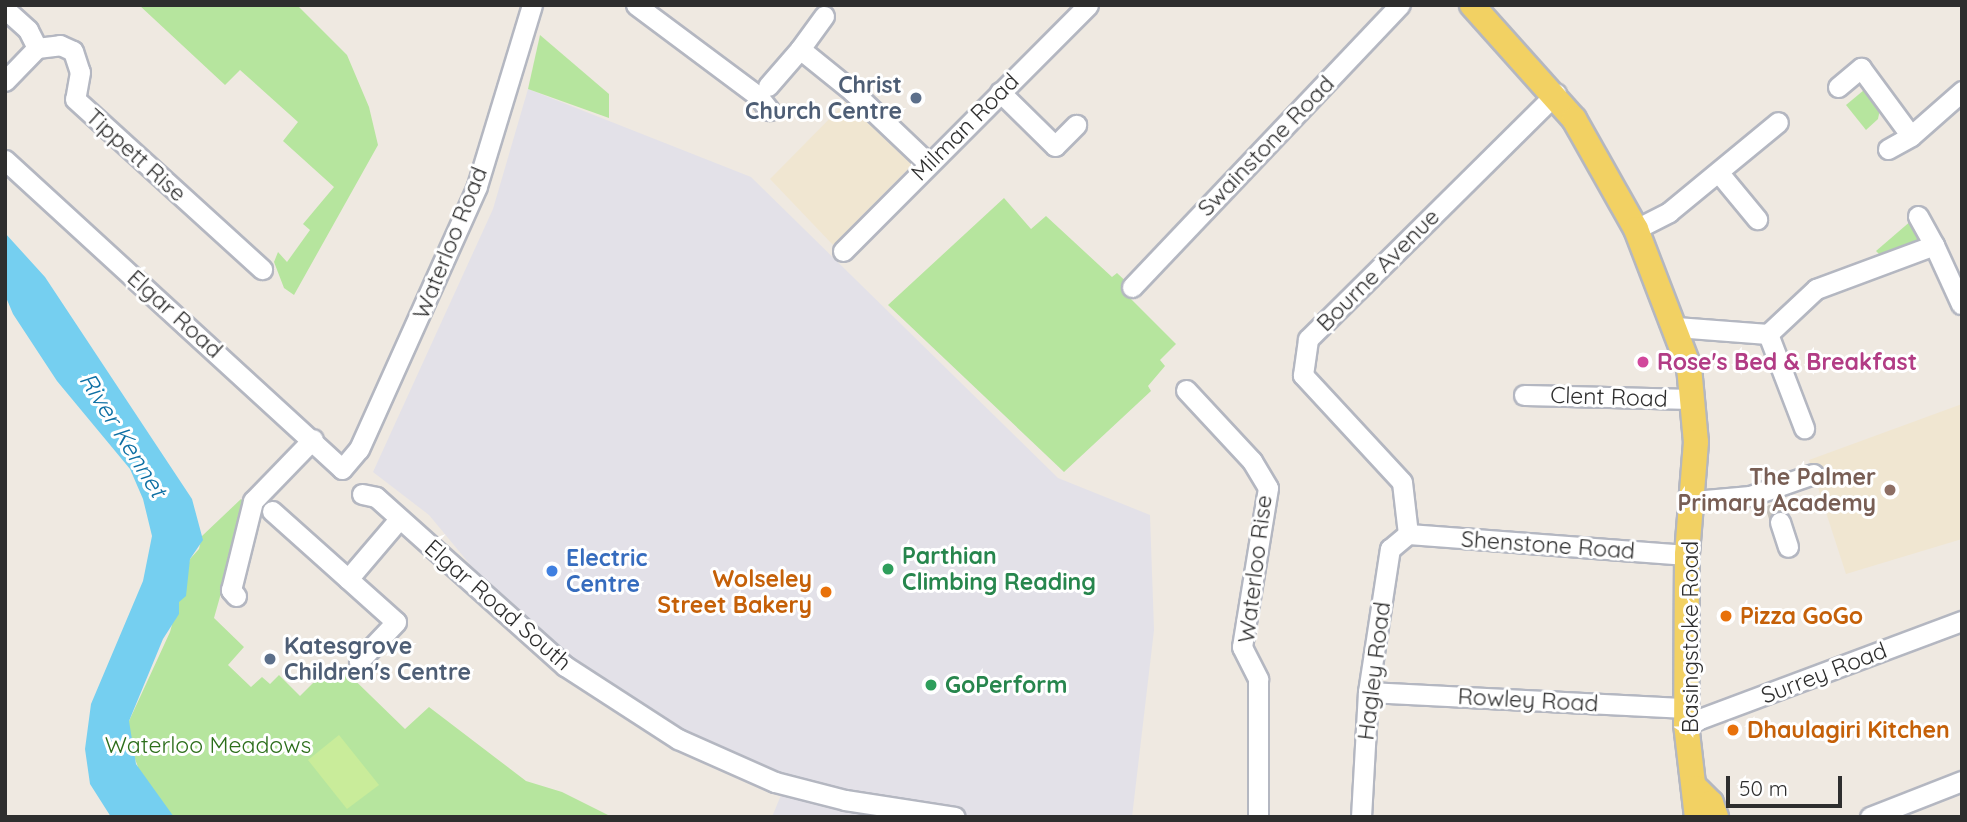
<!DOCTYPE html>
<style>
body{margin:0}
#map{position:relative;width:1967px;height:822px;overflow:hidden;background:#efe9e1;font-family:Quicksand,sans-serif}
div>[style]{position:absolute}
[style*='--x']{left:calc(var(--x)*1px);top:calc(var(--y)*1px);width:calc(var(--w)*1px);rotate:calc(var(--a)*1deg)}
.industrial>*{inset:0;background:#e3e1e8}
.education>*{inset:0;background:#f0e6d1}
.green>*{inset:0;background:#b6e59e}
.pitch>*{inset:0;background:#c9ec9a}
.water>*{inset:0;background:#75cff0}
.minor-tunnel>*{height:19px;margin-top:-9.5px;transform-origin:0;background:repeating-linear-gradient(90deg,#c8c4bd 0 19px,transparent 0 29px)}
.roads{filter:drop-shadow(2px 0 #b4b7c1) drop-shadow(-2px 0 #b4b7c1) drop-shadow(0 2px #b4b7c1) drop-shadow(0 -2px #b4b7c1)}
.minor>*{height:19px;margin:-9.5px;padding:0 9.5px;transform-origin:9.5px;border-radius:9.5px;background:#fff}
.major>*{height:24px;margin:-12px;padding:0 12px;transform-origin:12px;border-radius:12px;background:#f2d163}
.dots>*{width:19px;height:19px;translate:-50% -50%;box-sizing:border-box;border:4px solid #fff;border-radius:50%}
span{translate:-50% -50%;white-space:nowrap;text-align:center;line-height:1.15;-webkit-text-stroke:6px #fff;paint-order:stroke}
.service-label{font-size:23px;color:#4e5e75;font-weight:700}
.right{translate:-100% -50%;text-align:right}
.left{translate:0 -50%;text-align:left}
.street-label{font-size:23px;color:#2e2e2e}
.hotel-label{font-size:23px;color:#b23c85;font-weight:700}
.education-label{font-size:23px;color:#785e54;font-weight:700}
.leisure-label{font-size:23px;color:#27864d;font-weight:700}
.shop-label{font-size:23px;color:#366cbe;font-weight:700}
.food-label{font-size:23px;color:#c56008;font-weight:700}
.park-label{font-size:23px;color:#2c6e1b}
.water-label{font-size:24px;color:#0d6fa3;font-style:italic}
.frame{position:absolute;inset:0;border:7px solid #2e2e2e;pointer-events:none}
.scale{position:absolute;left:1726px;top:776px;width:116px;height:32px;box-sizing:border-box;border:4px solid #2e2e2e;border-top:0;padding-left:9px;font-size:21px;line-height:24px;white-space:nowrap;color:#2e2e2e;-webkit-text-stroke:5px #fff;paint-order:stroke}
</style>
<div id="map">
<div class="industrial">
<div style="clip-path:polygon(528px 89px,751px 177px,1058px 478px,1150px 515px,1154px 630px,1132px 817px,958px 817px,751px 770px,612px 704px,487px 585px,429px 515px,373px 472px,493px 209px)"></div>
<div style="clip-path:polygon(781px 795px,881px 817px,772px 817px)"></div>
</div>
<div class="education">
<div style="clip-path:polygon(846px 102px,912px 165px,833px 245px,770px 179px)"></div>
<div style="clip-path:polygon(1962px 404px,1962px 539px,1846px 574px,1809px 460px)"></div>
</div>
<div class="green">
<div style="clip-path:polygon(139px 5px,297px 5px,347px 55px,369px 107px,378px 145px,294px 295px,284px 288px,274px 262px,278px 252px,287px 262px,310px 230px,303px 224px,334px 187px,283px 141px,298px 122px,240px 70px,225px 85px)"></div>
<div style="clip-path:polygon(540px 35px,609px 94px,609px 118px,528px 89px)"></div>
<div style="clip-path:polygon(1864px 90px,1880px 109px,1878px 119px,1866px 130px,1846px 105px)"></div>
<div style="clip-path:polygon(1004px 198px,1031px 229px,1046px 216px,1112px 277px,1117px 273px,1135px 290px,1129px 297px,1176px 344px,1160px 360px,1165px 366px,1148px 386px,1151px 391px,1064px 472px,888px 305px)"></div>
<div style="clip-path:polygon(1912px 220px,1921px 239px,1918px 244px,1881px 256px,1876px 251px)"></div>
<div style="clip-path:polygon(241px 499px,246px 505px,214px 618px,244px 647px,228px 665px,251px 687px,262px 677px,270px 684px,279px 675px,300px 696px,335px 661px,405px 729px,429px 707px,526px 781px,562px 792px,612px 817px,171px 817px,134px 769px,138px 767px,129px 743px,129px 721px,170px 632px,190px 559px,199px 549px,202px 536px)"></div>
</div>
<div class="pitch">
<div style="clip-path:polygon(339px 735px,379px 785px,347px 809px,308px 760px)"></div>
</div>
<div class="water">
<div style="clip-path:polygon(5px 233px,45px 277px,192px 499px,203px 540px,190px 559px,186px 596px,179px 602px,179px 614px,163px 639px,129px 721px,136px 764px,174px 817px,111px 817px,90px 784px,85px 749px,91px 704px,143px 581px,152px 536px,143px 499px,130px 469px,57px 381px,13px 314px,5px 295px)"></div>
</div>
<div class="minor-tunnel">
<div style="--x:1774;--y:503;--w:20;--a:72"></div>
</div>
<div class="roads">
<div class="minor">
<div style="--x:636;--y:5;--w:152;--a:36.7"></div>
<div style="--x:758;--y:96;--w:18;--a:52"></div>
<div style="--x:5;--y:9;--w:31;--a:42"></div>
<div style="--x:28;--y:30;--w:20;--a:63"></div>
<div style="--x:824;--y:16;--w:41;--a:126"></div>
<div style="--x:800;--y:49;--w:67;--a:38.9"></div>
<div style="--x:852;--y:91;--w:105;--a:43.5"></div>
<div style="--x:37;--y:48;--w:23;--a:-7"></div>
<div style="--x:60;--y:45;--w:14;--a:25"></div>
<div style="--x:73;--y:51;--w:22;--a:72"></div>
<div style="--x:80;--y:72;--w:27;--a:100"></div>
<div style="--x:75;--y:99;--w:253;--a:42.3"></div>
<div style="--x:5;--y:81;--w:46;--a:-45.9"></div>
<div style="--x:768;--y:86;--w:49;--a:-49.1"></div>
<div style="--x:1838;--y:87;--w:30;--a:-40"></div>
<div style="--x:1861;--y:68;--w:84;--a:53.7"></div>
<div style="--x:1000;--y:92;--w:77;--a:44.5"></div>
<div style="--x:1055;--y:146;--w:30;--a:-45"></div>
<div style="--x:1888;--y:149;--w:26;--a:-29"></div>
<div style="--x:1911;--y:136;--w:68;--a:-41.4"></div>
<div style="--x:5;--y:160;--w:457;--a:42.5"></div>
<div style="--x:342;--y:469;--w:26;--a:-50"></div>
<div style="--x:359;--y:449;--w:288;--a:-65.8"></div>
<div style="--x:477;--y:186;--w:189;--a:-73.1"></div>
<div style="--x:1719;--y:173;--w:60;--a:50.4"></div>
<div style="--x:1636;--y:229;--w:37;--a:-27"></div>
<div style="--x:1669;--y:212;--w:141;--a:-39.5"></div>
<div style="--x:1934;--y:245;--w:65;--a:65.4"></div>
<div style="--x:843;--y:251;--w:347;--a:-45.1"></div>
<div style="--x:1132;--y:287;--w:389;--a:-46.5"></div>
<div style="--x:1676;--y:327;--w:92;--a:4.4"></div>
<div style="--x:1768;--y:334;--w:101;--a:69"></div>
<div style="--x:1768;--y:334;--w:66;--a:-43.2"></div>
<div style="--x:1816;--y:289;--w:126;--a:-20.4"></div>
<div style="--x:1934;--y:245;--w:33;--a:-119"></div>
<div style="--x:1186;--y:390;--w:97;--a:47.1"></div>
<div style="--x:1252;--y:461;--w:31;--a:59"></div>
<div style="--x:1268;--y:488;--w:161;--a:99.3"></div>
<div style="--x:1242;--y:647;--w:36;--a:63"></div>
<div style="--x:1258;--y:679;--w:138;--a:90"></div>
<div style="--x:1524;--y:395;--w:169;--a:1.4"></div>
<div style="--x:362;--y:494;--w:14;--a:12"></div>
<div style="--x:376;--y:497;--w:254;--a:41.8"></div>
<div style="--x:565;--y:666;--w:135;--a:32.9"></div>
<div style="--x:678;--y:739;--w:106;--a:23.9"></div>
<div style="--x:775;--y:782;--w:72;--a:14.4"></div>
<div style="--x:845;--y:800;--w:111;--a:8.8"></div>
<div style="--x:1694;--y:501;--w:56;--a:-5.1"></div>
<div style="--x:1750;--y:496;--w:67;--a:-19.2"></div>
<div style="--x:272;--y:511;--w:166;--a:41.8"></div>
<div style="--x:396;--y:622;--w:54;--a:133.5"></div>
<div style="--x:1780;--y:522;--w:26;--a:72"></div>
<div style="--x:1408;--y:534;--w:52;--a:-96.6"></div>
<div style="--x:1402;--y:482;--w:146;--a:-132.8"></div>
<div style="--x:1303;--y:375;--w:36;--a:-82"></div>
<div style="--x:1308;--y:339;--w:349;--a:-44.7"></div>
<div style="--x:1408;--y:534;--w:280;--a:4.3"></div>
<div style="--x:348;--y:579;--w:79;--a:-49.6"></div>
<div style="--x:236;--y:596;--w:8;--a:-130"></div>
<div style="--x:231;--y:590;--w:92;--a:-76.1"></div>
<div style="--x:253;--y:501;--w:86;--a:-45.9"></div>
<div style="--x:1368;--y:692;--w:319;--a:2.9"></div>
<div style="--x:1686;--y:724;--w:295;--a:-20.5"></div>
<div style="--x:1361;--y:817;--w:125;--a:-86.8"></div>
<div style="--x:1368;--y:692;--w:145;--a:-81.3"></div>
<div style="--x:1390;--y:549;--w:23;--a:-40"></div>
<div style="--x:1870;--y:817;--w:99;--a:-21.4"></div>
</div>
<div class="major">
<div style="--x:1472;--y:5;--w:153;--a:48.2"></div>
<div style="--x:1574;--y:119;--w:126;--a:60.6"></div>
<div style="--x:1636;--y:229;--w:148;--a:69"></div>
<div style="--x:1689;--y:367;--w:75;--a:84.7"></div>
<div style="--x:1696;--y:442;--w:113;--a:94.6"></div>
<div style="--x:1687;--y:555;--w:169;--a:90.3"></div>
<div style="--x:1686;--y:724;--w:94;--a:83.3"></div>
<div style="--x:1696;--y:788;--w:21;--a:45"></div>
<div style="--x:1711;--y:803;--w:15;--a:70"></div>
</div>
</div>
<div class="dots">
<div style="left:916px;top:98px;background:#5c6f8a"></div>
<div style="left:1643px;top:362px;background:#d1479c"></div>
<div style="left:1890px;top:490px;background:#8d6e63"></div>
<div style="left:888px;top:569px;background:#2e9e5b"></div>
<div style="left:552px;top:571px;background:#3f7fe0"></div>
<div style="left:826px;top:592px;background:#e8710a"></div>
<div style="left:1726px;top:616px;background:#e8710a"></div>
<div style="left:270px;top:659px;background:#5c6f8a"></div>
<div style="left:931px;top:685px;background:#2e9e5b"></div>
<div style="left:1733px;top:730px;background:#e8710a"></div>
</div>
<div class="service-label">
<span class="right" style="left:902px;top:98px">Christ<br>Church Centre</span>
<span class="left" style="left:284px;top:659px">Katesgrove<br>Children's Centre</span>
</div>
<div class="street-label">
<span style="left:965px;top:127px;rotate:-45deg">Milman Road</span>
<span style="left:1266px;top:146px;rotate:-46deg">Swainstone Road</span>
<span style="left:136px;top:155px;rotate:42deg">Tippett Rise</span>
<span style="left:450px;top:243px;rotate:-68deg">Waterloo Road</span>
<span style="left:1378px;top:270px;rotate:-45deg">Bourne Avenue</span>
<span style="left:175px;top:314px;rotate:42deg">Elgar Road</span>
<span style="left:1609px;top:397px;rotate:2deg">Clent Road</span>
<span style="left:1548px;top:545px;rotate:4deg">Shenstone Road</span>
<span style="left:1255px;top:569px;rotate:-83deg">Waterloo Rise</span>
<span style="left:498px;top:605px;rotate:41deg">Elgar Road South</span>
<span style="left:1690px;top:637px;rotate:-90deg">Basingstoke Road</span>
<span style="left:1374px;top:671px;rotate:-83deg">Hagley Road</span>
<span style="left:1824px;top:673px;rotate:-21deg">Surrey Road</span>
<span style="left:1528px;top:700px;rotate:3deg">Rowley Road</span>
</div>
<div class="hotel-label">
<span class="left" style="left:1657px;top:362px">Rose's Bed &amp; Breakfast</span>
</div>
<div class="education-label">
<span class="right" style="left:1876px;top:490px">The Palmer<br>Primary Academy</span>
</div>
<div class="leisure-label">
<span class="left" style="left:902px;top:569px">Parthian<br>Climbing Reading</span>
<span class="left" style="left:945px;top:685px">GoPerform</span>
</div>
<div class="shop-label">
<span class="left" style="left:566px;top:571px">Electric<br>Centre</span>
</div>
<div class="food-label">
<span class="right" style="left:812px;top:592px">Wolseley<br>Street Bakery</span>
<span class="left" style="left:1740px;top:616px">Pizza GoGo</span>
<span class="left" style="left:1747px;top:730px">Dhaulagiri Kitchen</span>
</div>
<div class="park-label">
<span style="left:208px;top:745px">Waterloo Meadows</span>
</div>
<div class="water-label">
<span style="left:123px;top:435px;rotate:58deg">River Kennet</span>
</div>
<div class="frame"></div>
<div class="scale">50 m</div>
</div>
